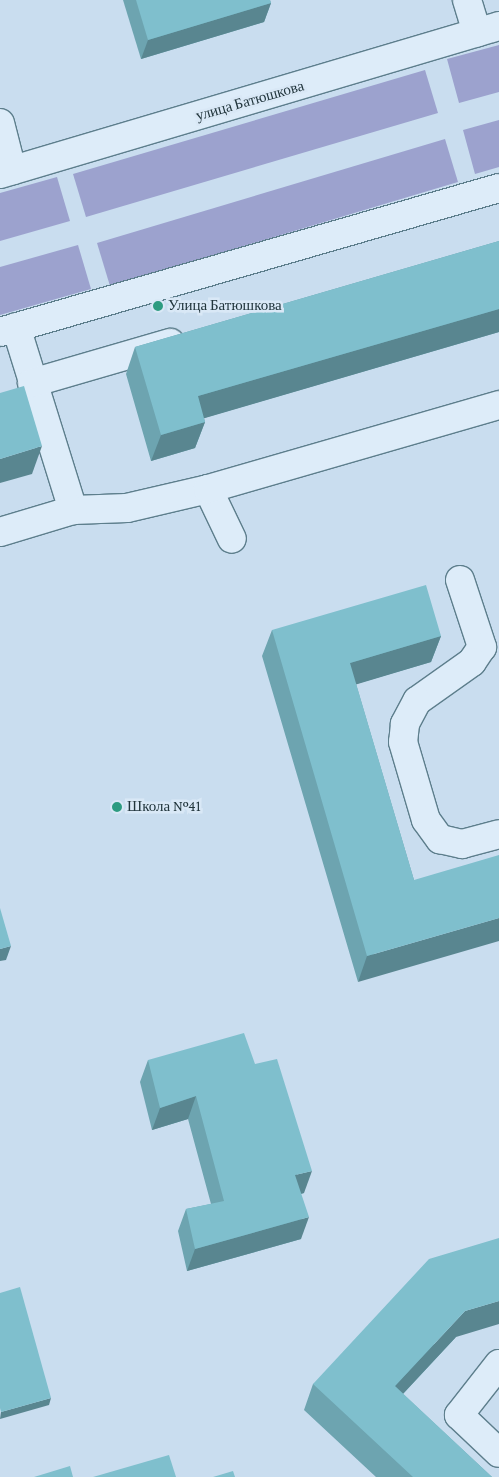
<!DOCTYPE html>
<meta charset="utf-8">
<style>
body{margin:0}
#map{position:relative;width:499px;height:1477px;overflow:hidden;background:#c9ddef;font-family:"Crimson Pro",serif}
div>[style]{position:absolute}
[style*='--x']{left:calc(var(--x)*1px);top:calc(var(--y)*1px);width:calc(var(--w)*1px);rotate:calc(var(--a)*1deg)}
.green>*{inset:0;background:#9ca2ce}
.roads{filter:drop-shadow(1px 0 #5d7e8c) drop-shadow(-1px 0 #5d7e8c) drop-shadow(0 1px #5d7e8c) drop-shadow(0 -1px #5d7e8c)}
.minor>*{height:28px;margin:-14px;padding:0 14px;transform-origin:14px;border-radius:14px;background:#ddecf9}
.wall>*{inset:0;background:#6da4b0}
.shaded-wall>*{inset:0;background:#598690}
.building>*{inset:0;background:#7fbfcd}
.dots>*{width:14px;height:14px;translate:-50% -50%;box-sizing:border-box;border:2px solid #d9e8f6;border-radius:50%}
span{translate:-50% -50%;white-space:nowrap;text-align:center;line-height:1.15;-webkit-text-stroke:5px #d9e8f6;paint-order:stroke}
.street-label{font-size:15px;color:#21353c}
.poi-label{font-size:15px;color:#21353c}
.left{translate:0 -50%;text-align:left}
</style>
<div id="map">
<div class="green">
<div style="clip-path:polygon(499px 45px,499px 92px,459px 103px,447px 59px)"></div>
<div style="clip-path:polygon(425px 70px,438px 113px,86px 217px,73px 174px)"></div>
<div style="clip-path:polygon(499px 120px,499px 167px,475px 174px,463px 130px)"></div>
<div style="clip-path:polygon(445px 139px,458px 182px,110px 286px,97px 243px)"></div>
<div style="clip-path:polygon(57px 177px,70px 221px,0 241px,0 193px)"></div>
<div style="clip-path:polygon(78px 245px,91px 289px,0 315px,0 267px)"></div>
</div>
<div class="roads">
<div class="minor">
<div style="--x:467;--y:0;--w:34;--a:73"></div>
<div style="--x:0;--y:123;--w:49;--a:75.7"></div>
<div style="--x:0;--y:174;--w:520;--a:-16.52"></div>
<div style="--x:16;--y:327;--w:192;--a:72.7"></div>
<div style="--x:73;--y:510;--w:54;--a:-2.1"></div>
<div style="--x:127;--y:508;--w:83;--a:-13.2"></div>
<div style="--x:208;--y:489;--w:55;--a:64.4"></div>
<div style="--x:0;--y:332;--w:519;--a:-16.1"></div>
<div style="--x:32;--y:383;--w:144;--a:-16.2"></div>
<div style="--x:208;--y:489;--w:303;--a:-16.1"></div>
<div style="--x:0;--y:532;--w:76;--a:-16.8"></div>
<div style="--x:460;--y:580;--w:71;--a:71.8"></div>
<div style="--x:482;--y:647;--w:18;--a:124"></div>
<div style="--x:472;--y:662;--w:67;--a:144.7"></div>
<div style="--x:417;--y:701;--w:26;--a:118"></div>
<div style="--x:405;--y:724;--w:18;--a:96"></div>
<div style="--x:403;--y:742;--w:81;--a:73.6"></div>
<div style="--x:426;--y:820;--w:24;--a:54"></div>
<div style="--x:440;--y:839;--w:23;--a:13"></div>
<div style="--x:462;--y:844;--w:38;--a:-15"></div>
<div style="--x:499;--y:1364;--w:65;--a:128.1"></div>
<div style="--x:459;--y:1415;--w:55;--a:43.5"></div>
</div>
</div>
<div class="wall">
<div style="clip-path:polygon(123px 0,270px 0,271px 3px,264px 22px,141px 59px)"></div>
<div style="clip-path:polygon(499px 241px,499px 332px,204px 418px,205px 422px,195px 448px,151px 461px,126px 374px,135px 347px)"></div>
<div style="clip-path:polygon(272px 630px,441px 636px,431px 662px,356px 684px,414px 880px,358px 982px,262px 656px)"></div>
<div style="clip-path:polygon(148px 1060px,255px 1064px,304px 1193px,301px 1194px,301px 1239px,187px 1271px,178px 1231px,186px 1209px,211px 1204px,188px 1119px,152px 1130px,140px 1082px)"></div>
<div style="clip-path:polygon(456px 1337px,403px 1394px,492px 1477px,376px 1477px,304px 1410px,313px 1384px)"></div>
</div>
<div class="shaded-wall">
<div style="clip-path:polygon(271px 3px,264px 22px,141px 59px,148px 40px)"></div>
<div style="clip-path:polygon(499px 309px,499px 332px,188px 423px,198px 396px)"></div>
<div style="clip-path:polygon(205px 422px,195px 448px,151px 461px,161px 435px)"></div>
<div style="clip-path:polygon(42px 446px,32px 474px,0 483px,0 459px)"></div>
<div style="clip-path:polygon(441px 636px,431px 662px,341px 689px,350px 663px)"></div>
<div style="clip-path:polygon(499px 918px,499px 941px,358px 982px,367px 956px)"></div>
<div style="clip-path:polygon(11px 946px,6px 960px,0 961px,0 949px)"></div>
<div style="clip-path:polygon(196px 1096px,188px 1119px,152px 1130px,160px 1108px)"></div>
<div style="clip-path:polygon(312px 1171px,304px 1193px,287px 1197px,295px 1175px)"></div>
<div style="clip-path:polygon(309px 1217px,301px 1239px,187px 1271px,195px 1249px)"></div>
<div style="clip-path:polygon(499px 1301px,499px 1324px,456px 1337px,386px 1412px,395px 1386px,465px 1311px)"></div>
<div style="clip-path:polygon(51px 1398px,49px 1405px,0 1419px,1px 1412px)"></div>
</div>
<div class="building">
<div style="clip-path:polygon(136px 0,270px 0,271px 3px,148px 40px)"></div>
<div style="clip-path:polygon(499px 241px,499px 309px,198px 396px,205px 422px,161px 435px,135px 347px)"></div>
<div style="clip-path:polygon(24px 386px,42px 446px,0 459px,0 393px)"></div>
<div style="clip-path:polygon(426px 585px,441px 636px,350px 663px,414px 880px,499px 855px,499px 918px,367px 956px,272px 630px)"></div>
<div style="clip-path:polygon(0 908px,11px 946px,0 949px)"></div>
<div style="clip-path:polygon(244px 1033px,255px 1064px,277px 1059px,312px 1171px,295px 1175px,309px 1217px,195px 1249px,186px 1209px,224px 1201px,196px 1096px,160px 1108px,148px 1060px)"></div>
<div style="clip-path:polygon(499px 1238px,499px 1301px,465px 1311px,395px 1386px,492px 1477px,413px 1477px,313px 1384px,429px 1259px)"></div>
<div style="clip-path:polygon(20px 1287px,51px 1398px,1px 1412px,0 1408px,0 1293px)"></div>
<div style="clip-path:polygon(169px 1455px,176px 1477px,93px 1477px)"></div>
<div style="clip-path:polygon(70px 1466px,73px 1477px,34px 1477px)"></div>
<div style="clip-path:polygon(233px 1471px,235px 1477px,213px 1477px)"></div>
</div>
<div class="dots">
<div style="left:158px;top:306px;background:#2d9b80"></div>
<div style="left:117px;top:807px;background:#2d9b80"></div>
</div>
<div class="street-label">
<span style="left:250px;top:101px;rotate:-16deg">улица Батюшкова</span>
</div>
<div class="poi-label">
<span class="left" style="left:168px;top:306px">Улица Батюшкова</span>
<span class="left" style="left:127px;top:807px">Школа №41</span>
</div>
</div>
